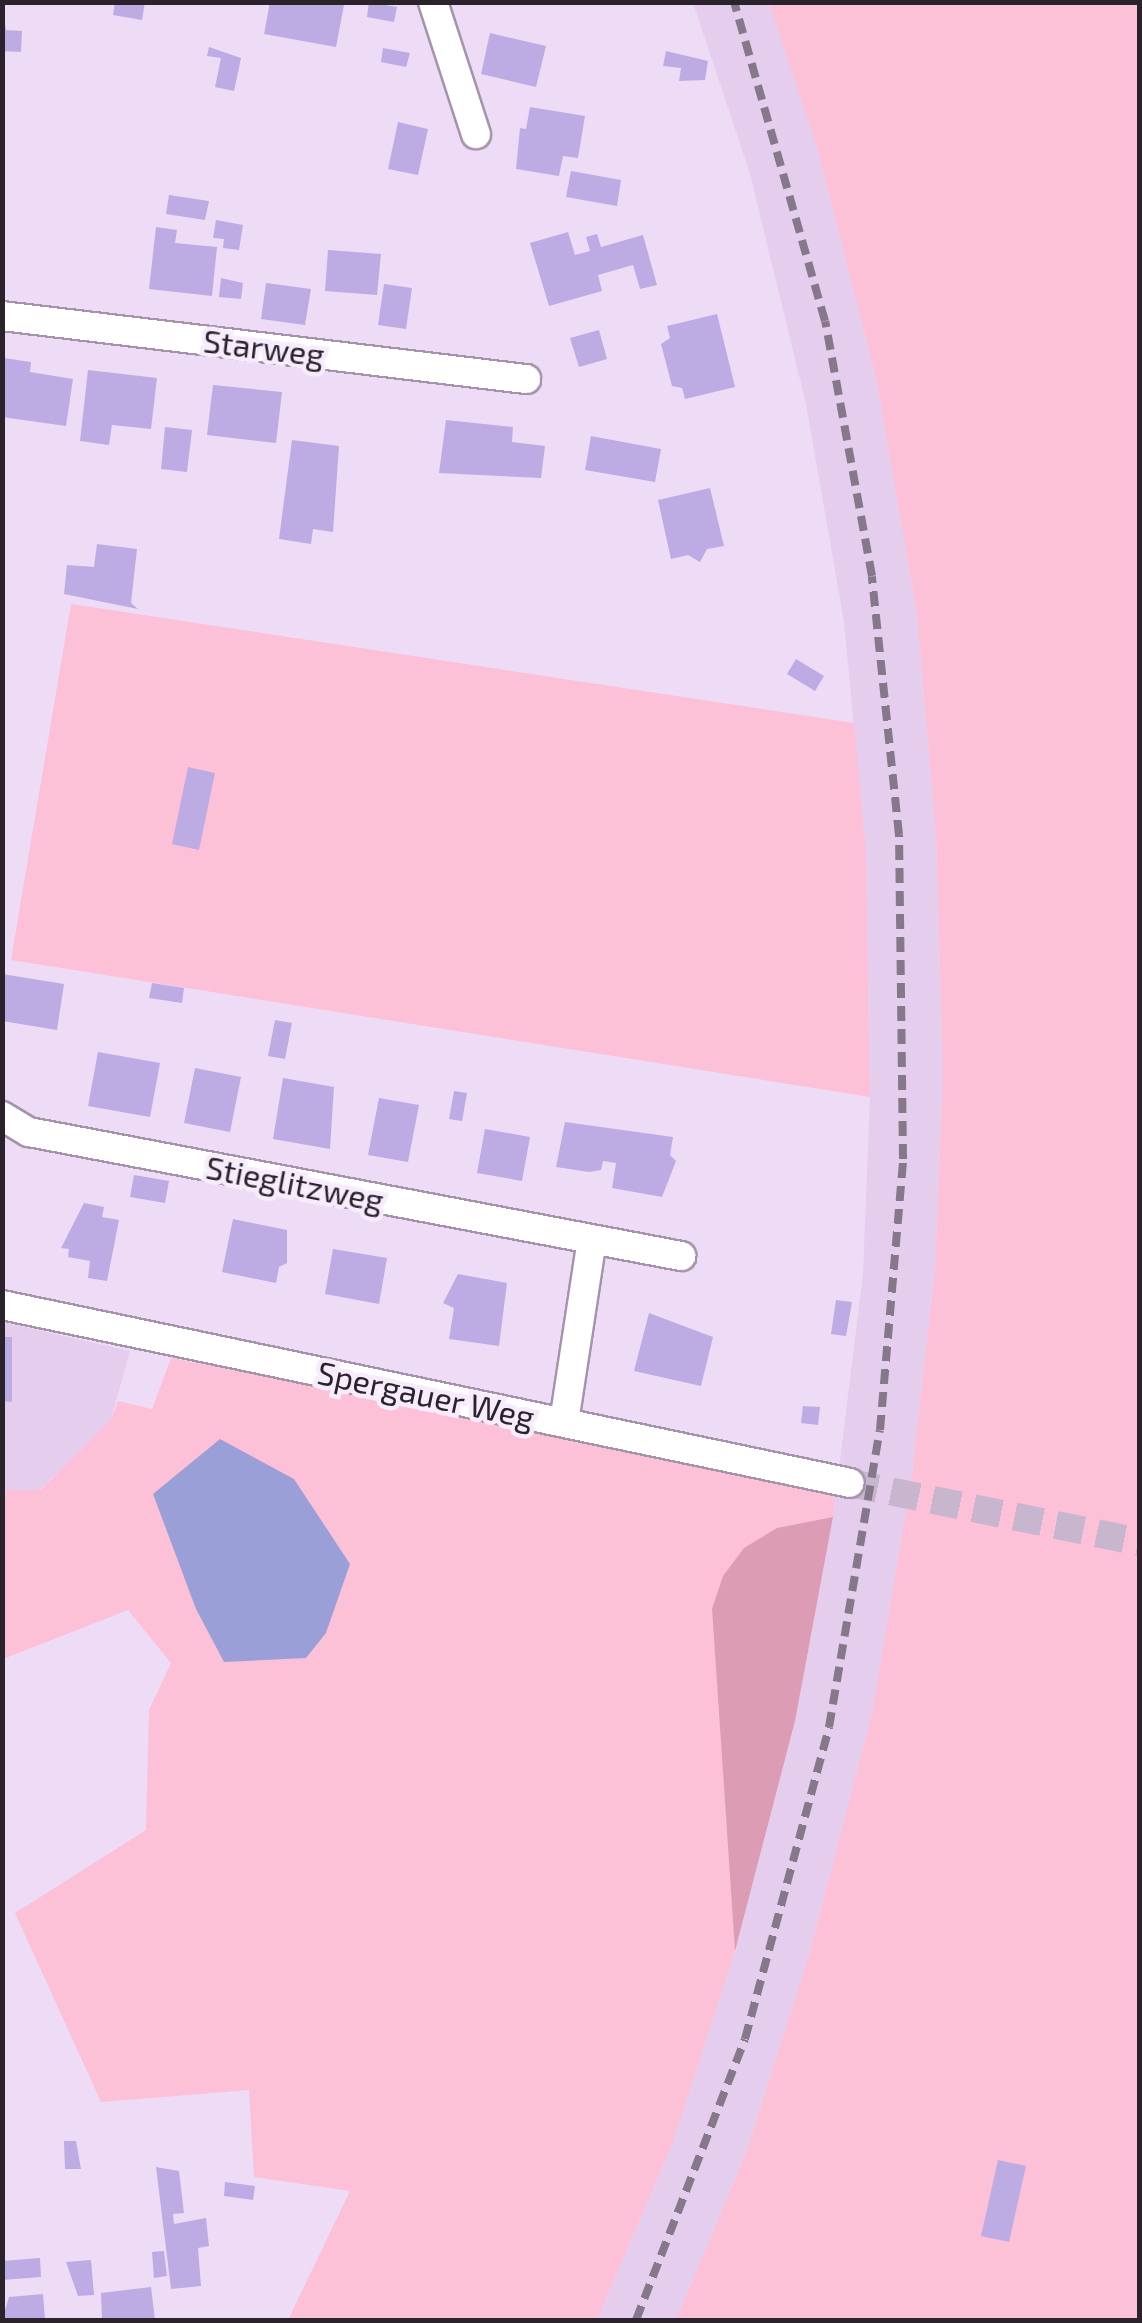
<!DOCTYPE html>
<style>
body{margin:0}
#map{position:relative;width:1142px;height:2323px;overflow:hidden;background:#eedbf6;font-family:"Exo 2",sans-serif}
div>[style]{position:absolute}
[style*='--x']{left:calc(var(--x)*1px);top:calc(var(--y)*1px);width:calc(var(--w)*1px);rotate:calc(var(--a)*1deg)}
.built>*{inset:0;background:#e5cdee}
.green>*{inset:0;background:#fcc0d7}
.forest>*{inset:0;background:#db9cb4}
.water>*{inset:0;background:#9aa0d7}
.building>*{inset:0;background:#bdace4}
.street-tunnel>*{height:28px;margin-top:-14px;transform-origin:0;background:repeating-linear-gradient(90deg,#c7b6ce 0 28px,transparent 0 42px)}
.roads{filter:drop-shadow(2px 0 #a593ac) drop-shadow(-2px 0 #a593ac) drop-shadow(0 2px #a593ac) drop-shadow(0 -2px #a593ac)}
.street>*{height:28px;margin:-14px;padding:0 14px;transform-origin:14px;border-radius:14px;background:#fff}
.rail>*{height:8px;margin-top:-4px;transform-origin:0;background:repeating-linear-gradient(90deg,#847889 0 15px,transparent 0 23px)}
span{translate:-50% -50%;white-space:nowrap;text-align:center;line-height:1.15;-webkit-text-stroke:9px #f7ecfc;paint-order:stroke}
.street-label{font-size:32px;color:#2a232c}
.frame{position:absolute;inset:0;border:5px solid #2a232c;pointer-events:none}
</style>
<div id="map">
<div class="built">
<div style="clip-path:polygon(693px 3px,769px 3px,816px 144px,876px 378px,917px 614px,936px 836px,943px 1073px,935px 1271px,911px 1482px,872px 1713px,809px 1955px,746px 2153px,676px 2320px,597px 2320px,672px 2145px,735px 1951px,795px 1721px,833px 1517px,863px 1274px,870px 1097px,866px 854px,844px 622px,806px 404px,750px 174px)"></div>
<div style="clip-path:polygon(2px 1322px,130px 1351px,111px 1419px,39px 1490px,3px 1490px)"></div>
</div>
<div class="green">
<div style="clip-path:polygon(769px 3px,1139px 3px,1139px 2320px,676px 2320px,746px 2153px,809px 1955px,872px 1713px,911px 1482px,935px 1271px,943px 1073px,936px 836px,917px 614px,876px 378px,816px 144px)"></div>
<div style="clip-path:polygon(71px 604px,854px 723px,866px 854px,870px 1097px,11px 960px)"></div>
<div style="clip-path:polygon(171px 1358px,836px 1491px,833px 1517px,778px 1528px,712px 1608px,735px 1951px,672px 2145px,597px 2320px,288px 2320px,350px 2191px,254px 2177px,249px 2090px,101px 2102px,15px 1913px,146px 1830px,149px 1710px,171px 1663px,128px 1610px,3px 1659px,3px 1490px,40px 1490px,111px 1419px,118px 1401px,152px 1409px)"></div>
</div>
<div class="forest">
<div style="clip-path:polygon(833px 1517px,795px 1721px,735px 1951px,712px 1609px,723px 1576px,744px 1548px,777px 1528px)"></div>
</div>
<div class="water">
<div style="clip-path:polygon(220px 1439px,294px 1479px,350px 1564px,326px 1633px,306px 1658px,224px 1662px,196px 1609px,153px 1494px)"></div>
</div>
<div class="building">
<div style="clip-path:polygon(2px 2px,6px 30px,22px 31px,21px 52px,2px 51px)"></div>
<div style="clip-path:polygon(115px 2px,145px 2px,142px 20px,113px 15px)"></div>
<div style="clip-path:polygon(270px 2px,344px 5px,336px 47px,264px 34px)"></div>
<div style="clip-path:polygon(369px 2px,397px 7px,394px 22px,367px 17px)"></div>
<div style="clip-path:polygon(490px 33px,546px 46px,536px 87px,481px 74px)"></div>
<div style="clip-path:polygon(209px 47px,241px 58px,234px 91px,215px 87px,221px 58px,207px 56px)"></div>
<div style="clip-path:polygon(383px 48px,410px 53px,406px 67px,381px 62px)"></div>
<div style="clip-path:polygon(666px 51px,708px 61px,705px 80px,679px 81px,681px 68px,663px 66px)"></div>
<div style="clip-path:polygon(530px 107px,585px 116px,578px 158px,563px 156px,559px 176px,516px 169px,520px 128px,526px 129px)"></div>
<div style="clip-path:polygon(398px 122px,428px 129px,418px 175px,388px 169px)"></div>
<div style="clip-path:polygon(571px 171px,621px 180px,617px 206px,566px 197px)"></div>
<div style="clip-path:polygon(169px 195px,209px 201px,205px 220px,166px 214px)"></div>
<div style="clip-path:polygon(216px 220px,243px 225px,239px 250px,223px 248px,224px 239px,213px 238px)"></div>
<div style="clip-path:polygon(156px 227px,177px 230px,175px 243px,217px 247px,212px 296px,149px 289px)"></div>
<div style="clip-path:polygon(568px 232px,575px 255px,590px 251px,586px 237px,597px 234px,601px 247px,643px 235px,657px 285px,640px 289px,633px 265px,598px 275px,602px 291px,549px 306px,530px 243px)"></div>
<div style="clip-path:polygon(328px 250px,381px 254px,377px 295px,325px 291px)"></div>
<div style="clip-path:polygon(221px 278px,243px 283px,241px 299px,219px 297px)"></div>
<div style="clip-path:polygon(266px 283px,311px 289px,305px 325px,261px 319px)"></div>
<div style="clip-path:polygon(384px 284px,412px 288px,406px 329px,378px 325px)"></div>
<div style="clip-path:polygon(717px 314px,735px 387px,685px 399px,682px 388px,672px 386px,661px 344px,670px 338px,667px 326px)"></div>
<div style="clip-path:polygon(599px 330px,607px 359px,579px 367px,570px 338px)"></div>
<div style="clip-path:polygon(4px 358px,31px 362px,30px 372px,73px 379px,66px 426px,2px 417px)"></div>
<div style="clip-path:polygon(88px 370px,157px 378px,151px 429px,112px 425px,109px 445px,80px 441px)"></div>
<div style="clip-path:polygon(213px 385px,282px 392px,276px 443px,207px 435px)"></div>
<div style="clip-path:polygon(446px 420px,513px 427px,512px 442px,545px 446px,541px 478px,439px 473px)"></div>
<div style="clip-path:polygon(165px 427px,192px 430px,187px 472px,161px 469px)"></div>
<div style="clip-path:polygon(591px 436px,661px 449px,655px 482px,585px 470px)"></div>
<div style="clip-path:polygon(292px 440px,339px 446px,333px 532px,313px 529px,311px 544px,279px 539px)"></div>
<div style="clip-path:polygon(710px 488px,724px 546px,707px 549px,700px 562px,688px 555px,671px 559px,658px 500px)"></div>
<div style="clip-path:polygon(97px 544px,137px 549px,131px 603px,138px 609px,64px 594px,67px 565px,94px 567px)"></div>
<div style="clip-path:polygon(796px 659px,824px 676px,815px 691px,787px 674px)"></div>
<div style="clip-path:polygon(188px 767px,215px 773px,199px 850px,172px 844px)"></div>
<div style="clip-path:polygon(2px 974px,64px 984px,57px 1030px,2px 1021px)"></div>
<div style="clip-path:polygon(152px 983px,184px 988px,182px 1003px,149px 998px)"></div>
<div style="clip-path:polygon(275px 1020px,292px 1023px,285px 1059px,268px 1056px)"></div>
<div style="clip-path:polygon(98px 1052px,160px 1063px,150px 1117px,88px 1106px)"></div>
<div style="clip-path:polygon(195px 1068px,241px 1077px,230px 1132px,184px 1123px)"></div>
<div style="clip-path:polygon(283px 1078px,334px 1087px,330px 1149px,273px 1139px)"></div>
<div style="clip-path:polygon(454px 1091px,467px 1093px,462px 1121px,449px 1119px)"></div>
<div style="clip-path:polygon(379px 1098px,419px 1105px,408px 1162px,368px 1155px)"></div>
<div style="clip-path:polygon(565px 1122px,673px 1137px,670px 1155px,676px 1161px,662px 1197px,612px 1188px,616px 1163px,603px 1161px,601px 1170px,589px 1172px,556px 1167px)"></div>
<div style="clip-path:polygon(485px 1129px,530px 1137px,522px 1181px,477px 1173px)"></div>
<div style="clip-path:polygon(134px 1175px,169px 1181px,165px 1203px,130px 1197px)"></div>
<div style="clip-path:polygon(84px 1203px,104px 1207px,102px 1217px,119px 1220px,107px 1281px,88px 1278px,90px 1261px,68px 1257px,69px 1249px,61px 1248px)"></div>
<div style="clip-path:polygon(233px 1219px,287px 1230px,287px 1263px,279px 1267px,276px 1283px,222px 1272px)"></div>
<div style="clip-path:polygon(333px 1249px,387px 1258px,379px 1304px,325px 1294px)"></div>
<div style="clip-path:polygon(458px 1274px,507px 1283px,499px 1346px,449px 1339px,454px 1308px,443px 1303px)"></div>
<div style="clip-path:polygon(836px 1300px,852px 1302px,846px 1336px,831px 1334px)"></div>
<div style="clip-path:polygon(649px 1313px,713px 1337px,701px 1386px,634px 1371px)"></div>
<div style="clip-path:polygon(2px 1337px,12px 1337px,12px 1402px,2px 1401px)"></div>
<div style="clip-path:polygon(803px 1406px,820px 1407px,818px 1425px,801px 1423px)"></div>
<div style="clip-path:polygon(64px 2141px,76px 2141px,81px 2169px,65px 2169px)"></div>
<div style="clip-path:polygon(998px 2160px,1026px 2166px,1009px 2242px,981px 2236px)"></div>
<div style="clip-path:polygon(156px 2167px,179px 2171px,184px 2213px,173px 2214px,174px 2224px,206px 2218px,209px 2246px,198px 2248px,201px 2286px,171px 2289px)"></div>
<div style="clip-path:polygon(225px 2182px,255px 2186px,253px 2200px,224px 2196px)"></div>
<div style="clip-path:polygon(164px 2251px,167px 2276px,154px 2278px,152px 2252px)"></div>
<div style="clip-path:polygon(40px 2258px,41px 2277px,2px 2280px,2px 2261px)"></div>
<div style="clip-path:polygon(91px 2260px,94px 2295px,78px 2296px,66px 2262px)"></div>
<div style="clip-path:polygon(151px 2287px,155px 2320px,102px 2320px,101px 2293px)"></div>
<div style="clip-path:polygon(43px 2294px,45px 2320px,2px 2320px,9px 2297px)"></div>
</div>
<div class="street-tunnel">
<div style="--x:850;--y:1483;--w:296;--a:11.5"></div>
</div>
<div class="roads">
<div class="street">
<div style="--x:433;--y:2;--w:139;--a:72"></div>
<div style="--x:2;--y:316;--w:528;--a:6.86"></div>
<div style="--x:2;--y:1116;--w:31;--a:31"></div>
<div style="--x:29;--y:1132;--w:664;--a:10.77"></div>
<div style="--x:2;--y:1305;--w:866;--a:11.85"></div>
<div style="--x:564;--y:1422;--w:184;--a:-81.3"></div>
</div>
</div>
<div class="rail">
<div style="--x:636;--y:2320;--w:301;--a:-68.8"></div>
<div style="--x:745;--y:2039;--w:323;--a:-74.9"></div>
<div style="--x:829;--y:1727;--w:301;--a:-80.3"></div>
<div style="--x:880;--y:1430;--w:272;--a:-85.1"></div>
<div style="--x:903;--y:1159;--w:324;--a:-90.7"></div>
<div style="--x:899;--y:835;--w:260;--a:-96"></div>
<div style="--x:872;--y:576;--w:259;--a:-100.4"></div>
<div style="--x:825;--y:321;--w:332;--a:-105.9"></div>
</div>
<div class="street-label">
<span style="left:264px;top:347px;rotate:7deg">Starweg</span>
<span style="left:295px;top:1183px;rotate:11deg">Stieglitzweg</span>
<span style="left:426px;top:1394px;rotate:12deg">Spergauer Weg</span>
</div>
<div class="frame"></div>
</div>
